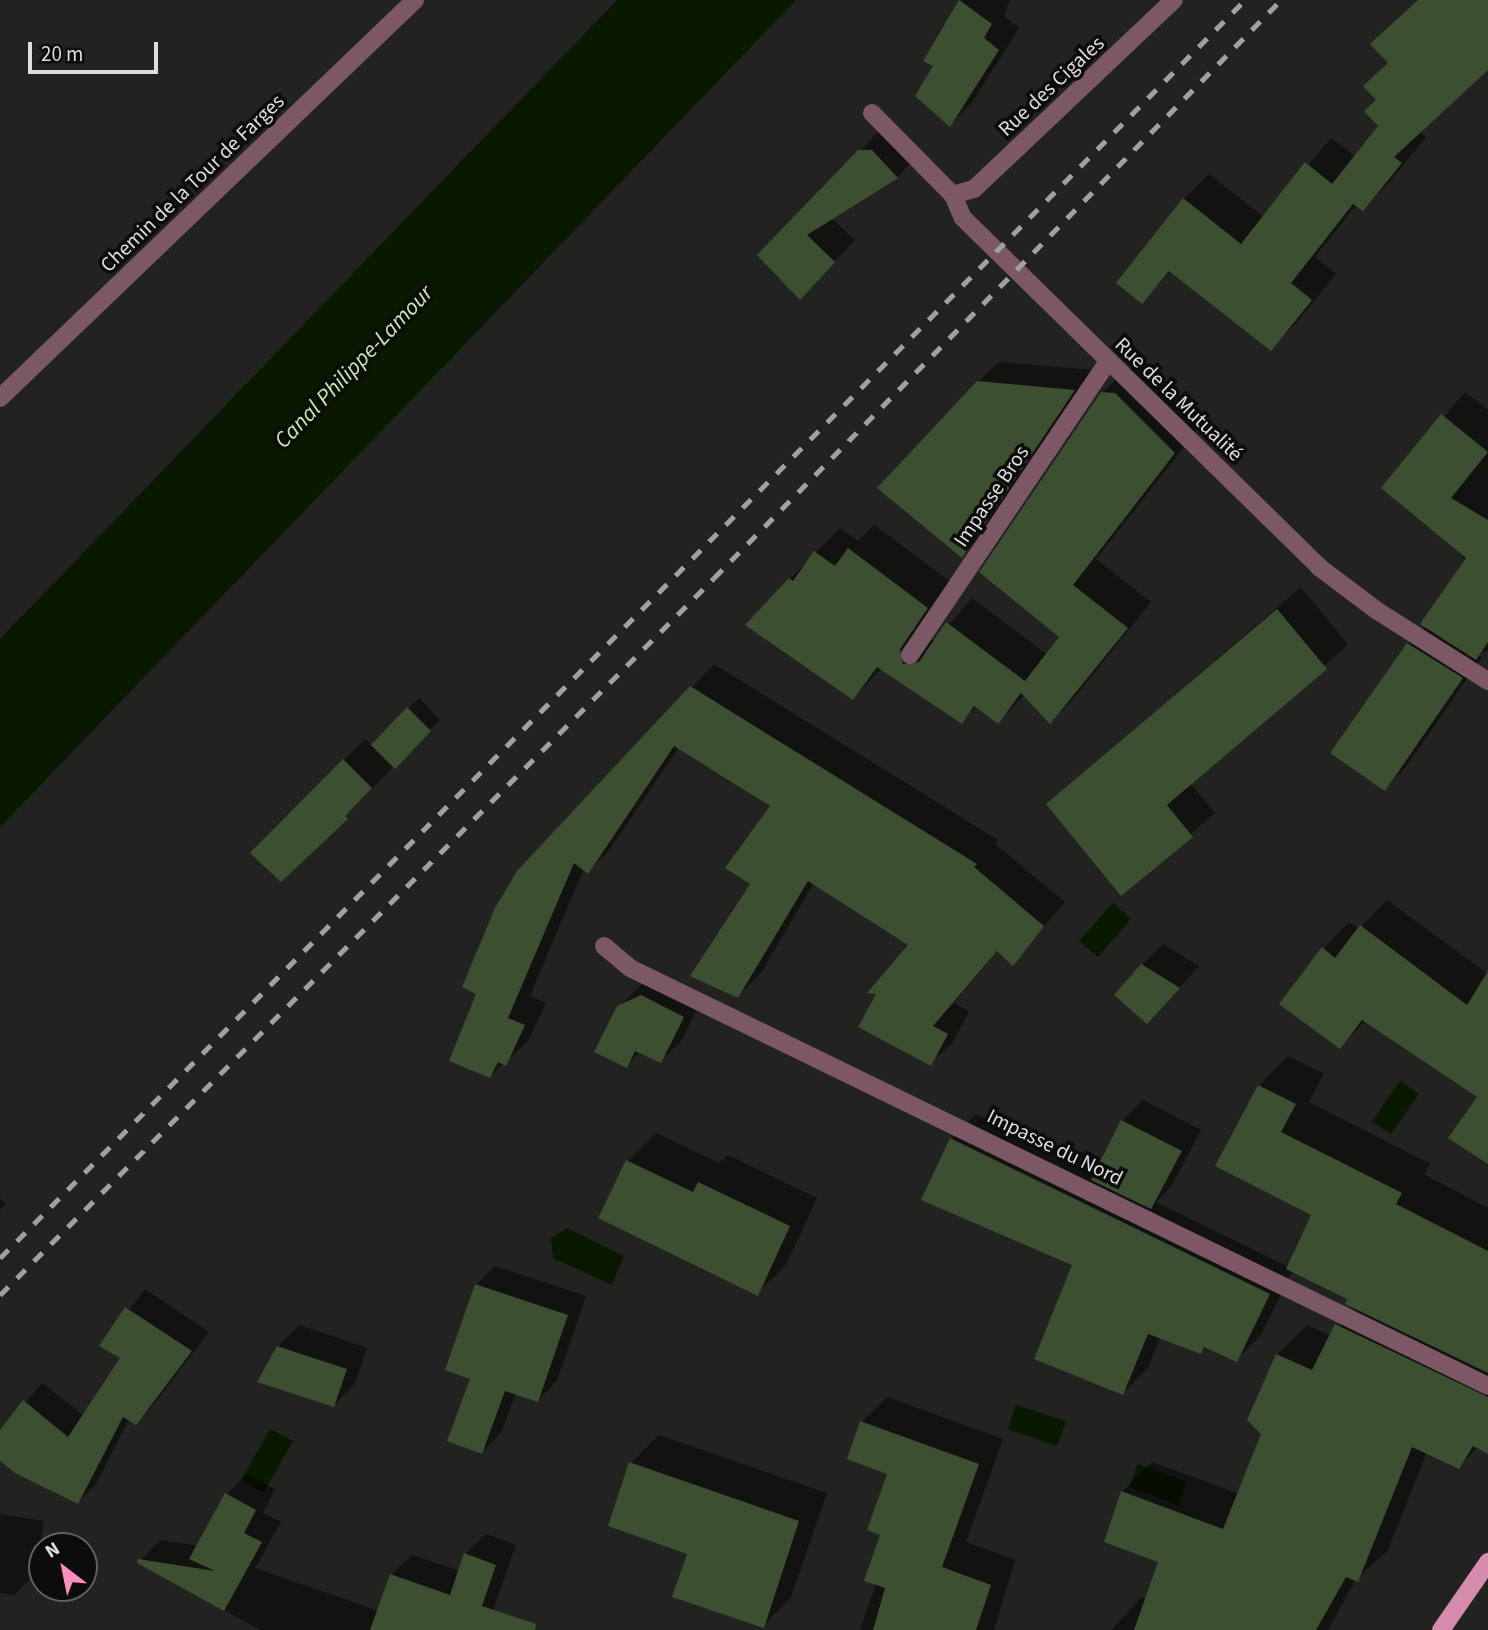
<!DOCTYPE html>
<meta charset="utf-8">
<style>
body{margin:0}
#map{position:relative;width:1488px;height:1630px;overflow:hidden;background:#222321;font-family:"Source Sans 3",sans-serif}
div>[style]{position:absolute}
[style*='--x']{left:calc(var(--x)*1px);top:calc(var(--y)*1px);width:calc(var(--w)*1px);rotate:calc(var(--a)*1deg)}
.water>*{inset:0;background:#081900}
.shadow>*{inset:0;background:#0007}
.building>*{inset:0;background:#3c5031}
.minor>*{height:18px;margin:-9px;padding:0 9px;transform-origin:9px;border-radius:9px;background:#7c5867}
.primary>*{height:18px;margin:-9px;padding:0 9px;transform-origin:9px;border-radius:9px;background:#d58bab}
.rail>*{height:5px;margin-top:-2.5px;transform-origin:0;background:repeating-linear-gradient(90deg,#9fa09f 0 12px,transparent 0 24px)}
span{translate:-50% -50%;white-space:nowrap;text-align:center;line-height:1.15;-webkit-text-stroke:7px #0c0c0b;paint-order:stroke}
.street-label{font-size:21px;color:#dddedd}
.water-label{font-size:23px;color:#c5ebb1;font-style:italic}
.north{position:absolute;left:28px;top:1532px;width:70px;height:70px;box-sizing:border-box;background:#0c0c0b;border:2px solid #60605f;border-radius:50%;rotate:328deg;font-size:19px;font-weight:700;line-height:28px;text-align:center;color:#dddedd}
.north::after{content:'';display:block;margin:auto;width:24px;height:32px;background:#fd8ec0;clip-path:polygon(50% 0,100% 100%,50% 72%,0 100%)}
.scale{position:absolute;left:28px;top:42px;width:130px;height:32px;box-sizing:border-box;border:4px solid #dddedd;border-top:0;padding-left:9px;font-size:21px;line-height:24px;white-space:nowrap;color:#dddedd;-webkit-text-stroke:5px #0c0c0b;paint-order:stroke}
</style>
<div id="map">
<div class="water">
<div style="clip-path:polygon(617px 0,796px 0,0 827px,0 639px)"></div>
<div style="clip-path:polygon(1113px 903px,1131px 919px,1098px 957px,1079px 941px)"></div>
<div style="clip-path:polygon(1400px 1081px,1419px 1094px,1391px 1134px,1372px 1121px)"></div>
<div style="clip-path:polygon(567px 1228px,624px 1256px,612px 1285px,553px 1258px,551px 1239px)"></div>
<div style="clip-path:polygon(1016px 1405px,1066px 1421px,1057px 1446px,1008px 1429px)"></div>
<div style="clip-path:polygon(270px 1429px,293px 1441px,263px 1493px,241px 1480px)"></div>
<div style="clip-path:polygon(1138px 1464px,1187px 1482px,1178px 1505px,1129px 1487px)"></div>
</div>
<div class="shadow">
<div style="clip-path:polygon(961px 0,1010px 0,1004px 16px,1019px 28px,971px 104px,950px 125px,935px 65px,925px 60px)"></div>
<div style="clip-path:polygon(1418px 0,1488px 0,1488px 67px,1419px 132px,1426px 137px,1388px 184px,1363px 209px,1357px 204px,1315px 257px,1336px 274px,1296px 323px,1271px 348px,1172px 270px,1142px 301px,1184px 199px,1209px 174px,1264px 217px,1331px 138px,1356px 157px,1381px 126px,1378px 100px,1389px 62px)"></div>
<div style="clip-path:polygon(887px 123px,918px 156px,897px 177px,831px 218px,855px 240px,821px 276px,759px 255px)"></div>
<div style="clip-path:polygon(999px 362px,1093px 370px,981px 536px,962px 555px,978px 382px)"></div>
<div style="clip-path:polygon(1128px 368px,1140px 369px,1199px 428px,1096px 559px,1151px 602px,1075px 697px,1050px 722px,1025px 694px,998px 722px,977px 706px,961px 722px,882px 668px,853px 698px,790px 579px,840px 528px,858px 541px,874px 525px,951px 582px,928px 640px,937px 639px,972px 598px,1048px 655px,1062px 637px,1102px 393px)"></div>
<div style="clip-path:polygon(1465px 392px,1488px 410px,1488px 650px,1478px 655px,1482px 657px,1405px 768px,1385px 789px,1408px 644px,1426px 626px,1466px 562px,1459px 550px,1384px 488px)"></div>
<div style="clip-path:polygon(1301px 587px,1348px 645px,1190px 783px,1215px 813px,1121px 894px,1048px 804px)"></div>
<div style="clip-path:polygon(714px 664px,998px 840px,995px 844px,1065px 902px,1012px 963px,998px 950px,954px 1003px,969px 1011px,953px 1042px,930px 1064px,910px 945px,814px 883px,760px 974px,738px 996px,752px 884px,773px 805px,679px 747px,610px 849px,588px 872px,584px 868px,530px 996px,546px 1003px,528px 1041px,490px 1076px,479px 993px,519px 872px)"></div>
<div style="clip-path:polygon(419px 698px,440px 720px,281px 880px,252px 853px,365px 739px,373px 746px)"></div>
<div style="clip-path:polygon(1387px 900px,1488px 974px,1488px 1162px,1480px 1097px,1366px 1020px,1340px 1047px,1323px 949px,1349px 922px,1359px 929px)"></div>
<div style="clip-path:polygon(1163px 944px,1199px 966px,1168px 1001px,1142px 965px)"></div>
<div style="clip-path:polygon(663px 975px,704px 995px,682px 1040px,661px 1061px,641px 1051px,626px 1066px,619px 1007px,641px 985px)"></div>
<div style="clip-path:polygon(1288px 1056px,1324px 1074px,1309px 1102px,1430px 1164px,1424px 1174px,1488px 1208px,1488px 1452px,1478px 1447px,1458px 1467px,1427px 1452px,1388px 1550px,1356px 1579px,1328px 1630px,1111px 1630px,1142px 1597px,1147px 1599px,1161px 1561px,1122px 1492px,1152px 1462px,1239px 1494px,1263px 1434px,1277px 1355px,1307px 1325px,1331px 1336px,1355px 1307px,1349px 1298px,1293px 1270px,1261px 1335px,1236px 1360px,1207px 1346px,1200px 1352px,1160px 1337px,1148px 1368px,1123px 1393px,1074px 1264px,951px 1139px,976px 1114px,1096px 1173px,1122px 1121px,1143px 1100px,1201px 1130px,1171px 1187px,1156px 1202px,1289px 1267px,1314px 1215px,1259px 1086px)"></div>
<div style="clip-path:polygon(656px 1133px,719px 1163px,728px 1155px,817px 1198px,786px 1265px,757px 1293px,628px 1161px)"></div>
<div style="clip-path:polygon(0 1198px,6px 1204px,0 1210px)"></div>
<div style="clip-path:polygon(495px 1266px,586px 1296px,557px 1381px,538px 1400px,516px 1392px,501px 1433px,482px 1452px,472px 1377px,476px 1285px)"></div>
<div style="clip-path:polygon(145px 1289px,209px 1332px,154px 1404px,136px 1423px,129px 1419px,96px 1484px,78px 1502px,0 1459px,0 1433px,42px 1383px,84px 1416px,122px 1357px,102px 1346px)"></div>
<div style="clip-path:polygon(299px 1325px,367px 1348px,355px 1384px,334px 1405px,278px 1347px)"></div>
<div style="clip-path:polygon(887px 1397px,1003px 1439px,966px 1542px,1015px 1560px,994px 1630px,860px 1630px,876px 1583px,890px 1473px,862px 1422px)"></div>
<div style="clip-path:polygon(659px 1435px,827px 1493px,791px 1597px,763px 1626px,690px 1553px,631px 1463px)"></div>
<div style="clip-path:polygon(247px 1474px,275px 1489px,263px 1513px,281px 1522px,255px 1568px,379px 1611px,391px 1575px,412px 1555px,460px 1571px,465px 1554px,486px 1534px,516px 1545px,488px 1624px,505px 1630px,260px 1630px,139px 1562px,160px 1540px,199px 1546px,227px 1494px)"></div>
<div style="clip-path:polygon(0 1514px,44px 1521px,35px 1574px,14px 1595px,0 1593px)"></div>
</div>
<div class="building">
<div style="clip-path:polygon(959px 0,992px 24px,984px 38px,999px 50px,950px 127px,915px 96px,933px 66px,923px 61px)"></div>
<div style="clip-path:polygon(1418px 0,1488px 0,1488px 70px,1394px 157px,1402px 163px,1363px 211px,1353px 204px,1291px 283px,1312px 300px,1271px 351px,1169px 271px,1142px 304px,1116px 283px,1183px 198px,1241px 244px,1305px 162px,1332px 184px,1378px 126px,1364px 111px,1376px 100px,1363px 86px,1388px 63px,1370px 44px)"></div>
<div style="clip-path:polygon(858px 150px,872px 150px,898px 178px,807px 235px,835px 262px,800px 300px,757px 255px)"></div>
<div style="clip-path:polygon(977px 381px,1075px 390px,962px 558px,877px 488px)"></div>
<div style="clip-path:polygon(1101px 392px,1115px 393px,1175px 453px,1073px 585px,1128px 628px,1050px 724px,1021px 693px,998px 724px,974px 706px,962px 724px,877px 667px,853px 700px,745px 625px,789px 578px,793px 581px,814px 551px,835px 566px,848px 548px,928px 608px,900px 649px,903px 664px,919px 662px,946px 622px,1025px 681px,1059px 637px,979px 572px)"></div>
<div style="clip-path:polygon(1441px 414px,1488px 452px,1451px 498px,1488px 520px,1488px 642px,1476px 660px,1420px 624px,1466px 558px,1381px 488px)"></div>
<div style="clip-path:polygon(1277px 609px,1327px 669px,1167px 805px,1193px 837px,1121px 896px,1046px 804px)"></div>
<div style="clip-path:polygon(1407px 643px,1463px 678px,1385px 791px,1330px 753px)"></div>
<div style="clip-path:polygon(690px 686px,977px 864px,974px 867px,1044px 926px,1013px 966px,997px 951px,933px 1026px,948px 1034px,931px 1066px,858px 1027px,876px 994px,867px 993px,908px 945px,808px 881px,738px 998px,690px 976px,750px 884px,725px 868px,770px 806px,674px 746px,588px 874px,574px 863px,508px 1018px,525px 1025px,506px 1066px,498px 1062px,490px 1078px,449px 1061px,476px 994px,462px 987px,495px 908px,517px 871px)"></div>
<div style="clip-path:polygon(407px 707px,431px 731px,395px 769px,371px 745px)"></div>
<div style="clip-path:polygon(343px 759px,372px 788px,345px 816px,348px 819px,281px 882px,250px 853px)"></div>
<div style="clip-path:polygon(1360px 925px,1467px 1005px,1488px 971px,1488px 1164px,1448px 1138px,1477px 1097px,1362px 1020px,1340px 1049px,1279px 1004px,1322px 947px,1335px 958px)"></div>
<div style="clip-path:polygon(1141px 964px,1180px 988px,1147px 1024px,1114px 995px)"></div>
<div style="clip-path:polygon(641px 995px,684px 1017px,661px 1063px,635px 1051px,627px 1068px,594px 1052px,617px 1006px)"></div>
<div style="clip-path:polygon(1258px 1085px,1296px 1104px,1281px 1132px,1402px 1193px,1396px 1204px,1488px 1251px,1488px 1373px,1345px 1304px,1347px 1299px,1286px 1269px,1311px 1215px,1215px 1166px)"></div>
<div style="clip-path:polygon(1121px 1120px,1182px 1151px,1151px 1209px,1091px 1180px)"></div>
<div style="clip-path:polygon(950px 1138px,1270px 1294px,1237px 1362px,1204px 1347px,1201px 1354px,1148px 1334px,1123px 1395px,1034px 1359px,1072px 1265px,921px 1200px)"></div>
<div style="clip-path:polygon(626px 1160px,693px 1192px,698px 1182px,790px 1226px,758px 1296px,598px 1218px)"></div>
<div style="clip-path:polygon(475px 1284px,568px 1315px,538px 1402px,505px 1391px,482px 1454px,447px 1441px,470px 1379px,445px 1370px)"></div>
<div style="clip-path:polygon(125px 1307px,192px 1351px,136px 1425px,123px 1417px,78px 1504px,15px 1473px,0 1461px,0 1430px,23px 1400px,68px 1437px,120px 1358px,99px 1346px)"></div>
<div style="clip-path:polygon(1335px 1324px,1488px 1397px,1488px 1454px,1473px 1446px,1459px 1469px,1412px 1447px,1358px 1582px,1346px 1577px,1316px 1630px,1134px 1630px,1158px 1562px,1104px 1542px,1121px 1491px,1223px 1529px,1261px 1434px,1247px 1420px,1276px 1354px,1312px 1370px)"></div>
<div style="clip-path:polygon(277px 1346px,347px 1369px,334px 1407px,257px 1382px)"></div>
<div style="clip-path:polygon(860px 1421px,979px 1464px,942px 1567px,991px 1585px,976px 1630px,873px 1630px,885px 1588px,864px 1581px,880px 1535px,867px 1530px,887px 1474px,847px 1459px)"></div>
<div style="clip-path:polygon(629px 1462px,799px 1521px,764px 1628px,672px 1597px,687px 1554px,608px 1526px)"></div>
<div style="clip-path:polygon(225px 1493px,256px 1510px,244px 1533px,262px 1542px,224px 1611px,137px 1563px,138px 1559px,215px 1571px,189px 1559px)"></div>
<div style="clip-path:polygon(464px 1553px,496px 1565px,482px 1606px,536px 1624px,535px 1630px,370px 1630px,390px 1574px,450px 1595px)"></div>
</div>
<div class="minor">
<div style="--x:872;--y:113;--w:115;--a:45.4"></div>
<div style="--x:953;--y:195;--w:25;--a:67"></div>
<div style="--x:963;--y:218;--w:499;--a:44.4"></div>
<div style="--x:1319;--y:567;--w:71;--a:37"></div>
<div style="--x:1376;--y:610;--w:133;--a:32.4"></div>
<div style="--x:953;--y:195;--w:22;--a:-16"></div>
<div style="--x:974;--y:189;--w:275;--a:-43.4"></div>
<div style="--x:0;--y:398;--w:575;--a:-43.8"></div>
<div style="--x:910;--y:655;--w:354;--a:-56"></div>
<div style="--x:604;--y:946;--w:34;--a:40"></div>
<div style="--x:630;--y:968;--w:954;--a:25.97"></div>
</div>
<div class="primary">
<div style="--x:1441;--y:1630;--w:83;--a:-55.3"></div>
</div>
<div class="rail">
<div style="--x:0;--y:1258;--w:1770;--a:-45.3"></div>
<div style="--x:0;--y:1295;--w:1012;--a:-45.12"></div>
<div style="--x:714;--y:578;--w:810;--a:-45.55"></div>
</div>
<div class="street-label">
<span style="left:1051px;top:86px;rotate:-43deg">Rue des Cigales</span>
<span style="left:192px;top:183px;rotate:-44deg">Chemin de la Tour de Farges</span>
<span style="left:1179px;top:399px;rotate:44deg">Rue de la Mutualité</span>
<span style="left:991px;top:496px;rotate:-56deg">Impasse Bros</span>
<span style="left:1055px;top:1147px;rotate:26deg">Impasse du Nord</span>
</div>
<div class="water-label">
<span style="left:354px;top:367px;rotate:-46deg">Canal Philippe-Lamour</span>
</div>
<div class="north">N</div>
<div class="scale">20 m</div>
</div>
